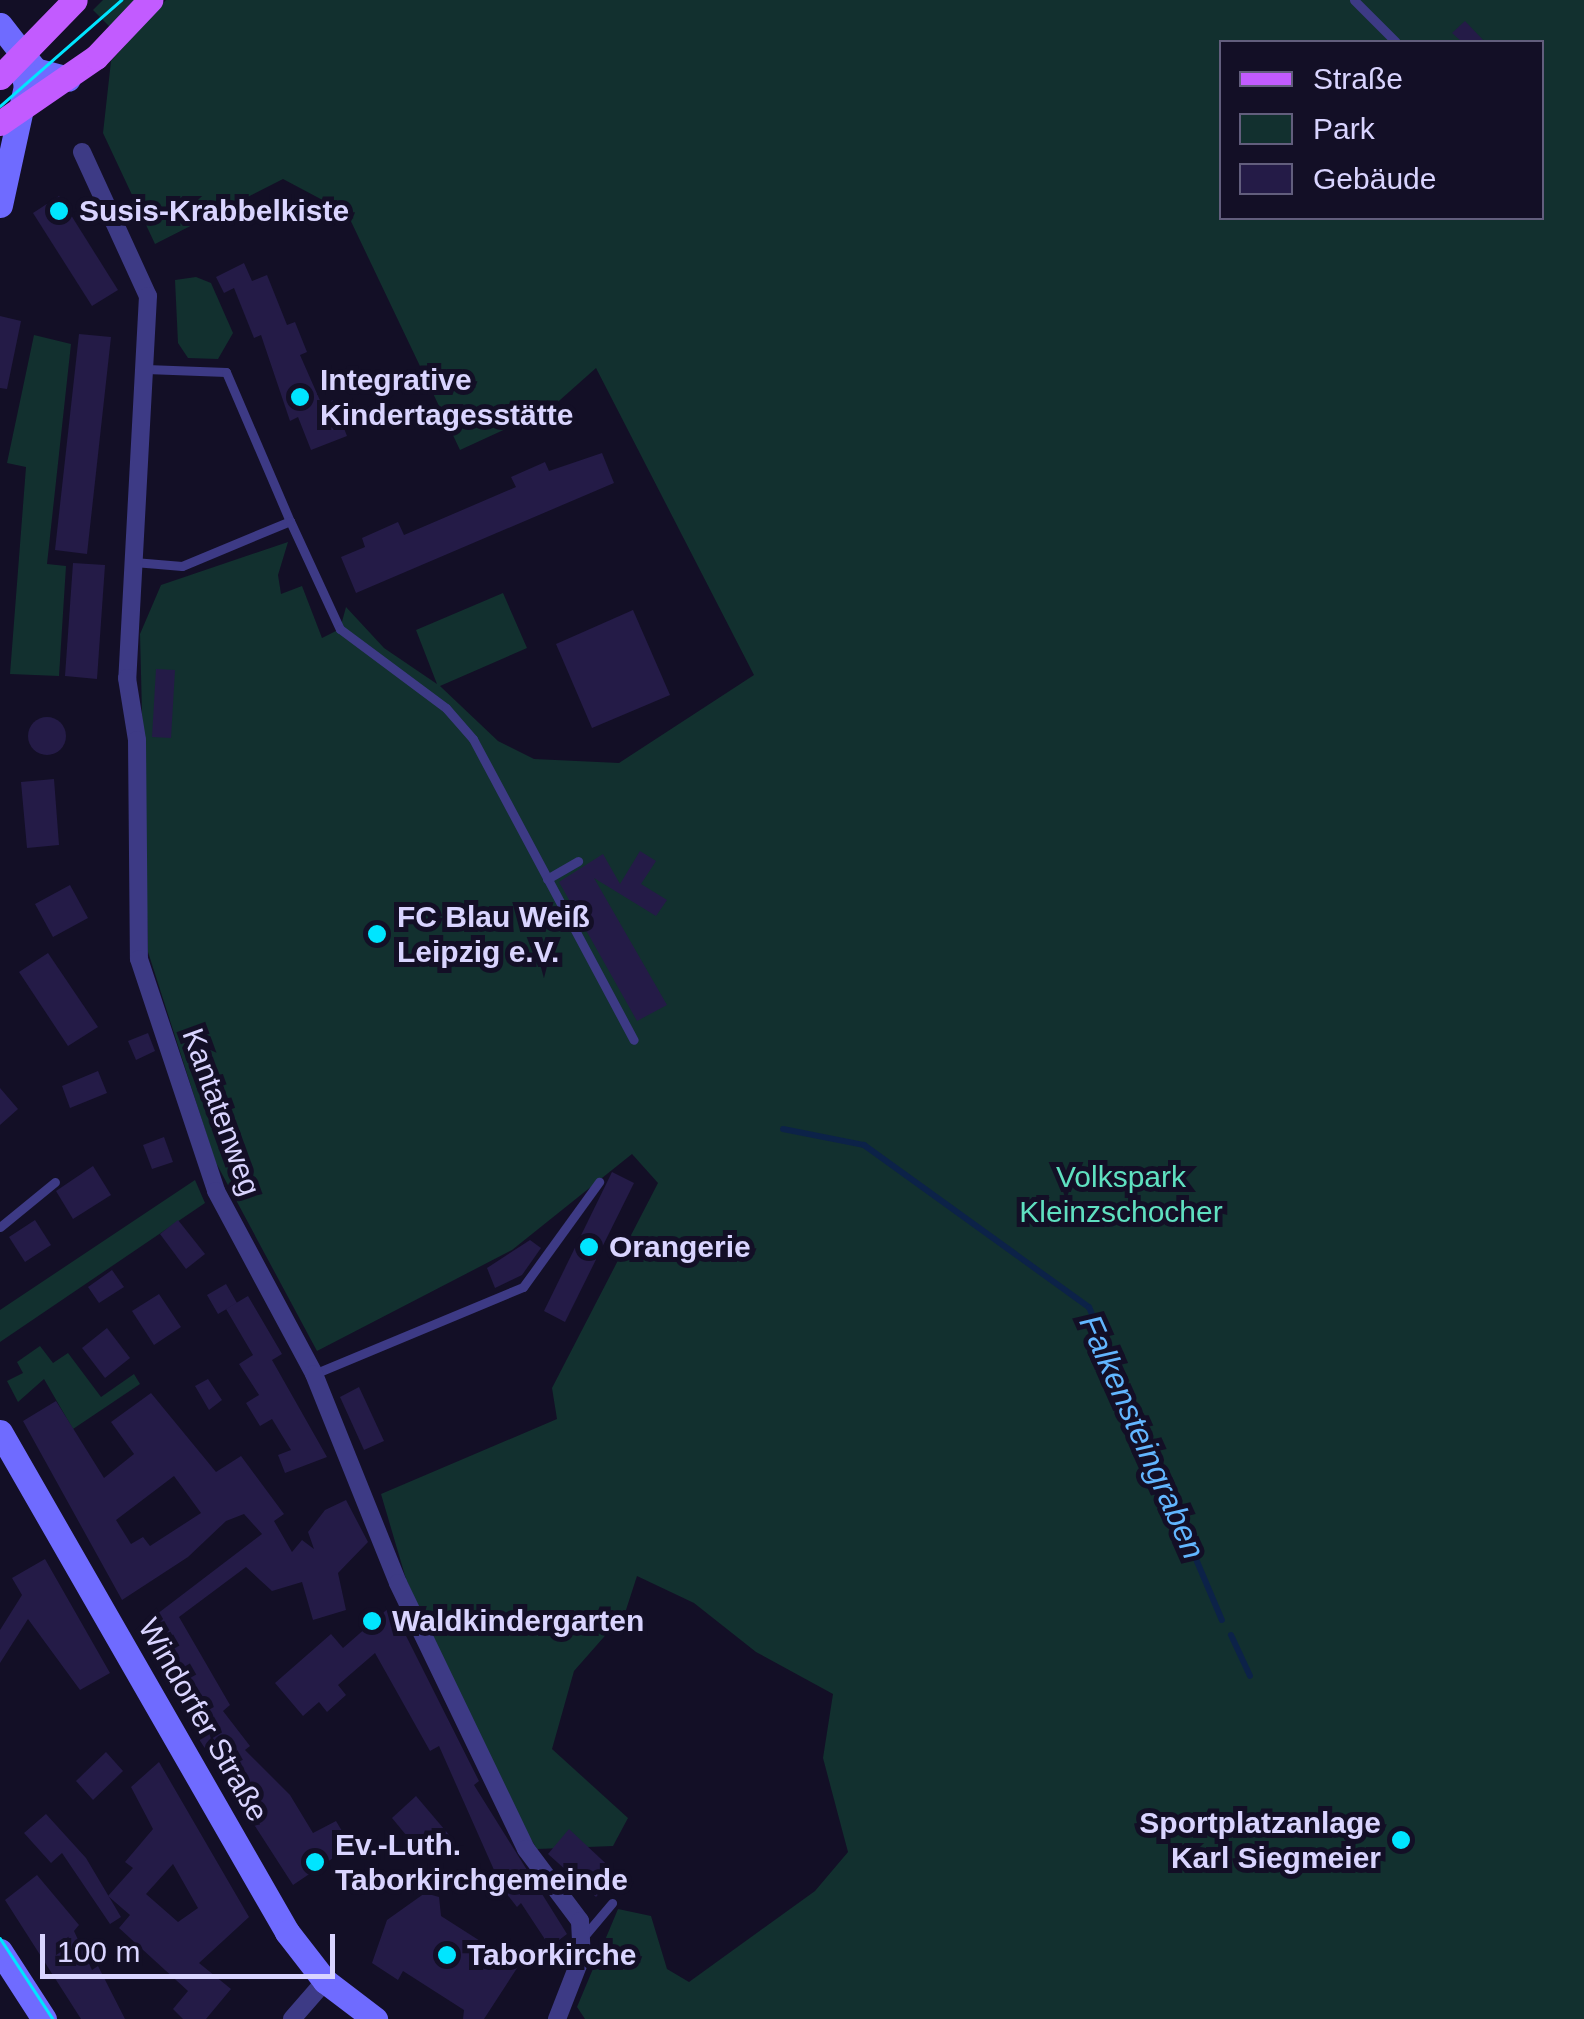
<!DOCTYPE html>
<meta charset="utf-8">
<style>
body{margin:0}
#map{position:relative;width:1584px;height:2019px;overflow:hidden;background:#130f26;font-family:Arial,sans-serif}
div>[style]{position:absolute}
[style*='--x']{left:calc(var(--x)*1px);top:calc(var(--y)*1px);width:calc(var(--w)*1px);rotate:calc(var(--a)*1deg)}
.green>*{inset:0;background:#12302f}
.stream>*{height:6px;margin:-3px;padding:0 3px;transform-origin:3px;border-radius:3px;background:#0c2248}
.building>*{inset:0;background:#241b47}
.round{border-radius:50%}
.lane>*{height:9px;margin:-4.5px;padding:0 4.5px;transform-origin:4.5px;border-radius:4.5px;background:#3d3a85}
.street>*{height:18px;margin:-9px;padding:0 9px;transform-origin:9px;border-radius:9px;background:#3d3a85}
.secondary>*{height:25px;margin:-12.5px;padding:0 12.5px;transform-origin:12.5px;border-radius:12.5px;background:#6f6bff}
.primary>*{height:25px;margin:-12.5px;padding:0 12.5px;transform-origin:12.5px;border-radius:12.5px;background:#c25bff}
.tram>*{height:2.5px;margin:-1.25px;padding:0 1.25px;transform-origin:1.25px;border-radius:1.25px;background:#00e5ff}
.dots>*{width:28px;height:28px;translate:-50% -50%;box-sizing:border-box;border:5px solid #130f26;border-radius:50%}
span{translate:-50% -50%;white-space:nowrap;text-align:center;line-height:1.15;-webkit-text-stroke:10px #130f26;paint-order:stroke}
.poi-label{font-size:30px;color:#d9d4ff;font-weight:700}
.left{translate:0 -50%;text-align:left}
.right{translate:-100% -50%;text-align:right}
.street-label{font-size:30px;color:#d9d4ff}
.park-label{font-size:30px;color:#5fe0c0}
.water-label{font-size:32px;color:#62b6ff;font-style:italic}
.legend{position:absolute;left:1219px;top:40px;width:325px;height:180px;box-sizing:border-box;background:#130f26;border:2px solid #625e7d;margin:0;padding:12px 18px;list-style:none;font-size:30px;color:#d9d4ff}
.legend li{display:flex;align-items:center;gap:20px;height:50px}
.legend b{width:50px;border:2px solid #625e7d}
.scale{position:absolute;left:40px;top:1934px;width:295px;height:45px;box-sizing:border-box;border:5px solid #d9d4ff;border-top:0;padding-left:12px;font-size:30px;line-height:35px;white-space:nowrap;color:#d9d4ff;-webkit-text-stroke:8px #130f26;paint-order:stroke}
</style>
<div id="map">
<div class="green">
<div style="clip-path:polygon(103px 0,138px 0,112px 29px,93px 10px)"></div>
<div style="clip-path:polygon(evenodd,166px 0,1584px 0,1584px 2019px,585px 2019px,577px 2007px,618px 1909px,651px 1916px,667px 1969px,689px 1982px,815px 1891px,848px 1852px,823px 1758px,833px 1694px,756px 1652px,694px 1603px,637px 1576px,625px 1613px,574px 1671px,552px 1749px,628px 1818px,613px 1846px,537px 1849px,496px 1782px,406px 1579px,381px 1494px,557px 1419px,552px 1388px,658px 1183px,632px 1154px,512px 1250px,317px 1351px,215px 1161px,148px 952px,140px 634px,161px 585px,288px 542px,278px 575px,281px 594px,302px 586px,322px 638px,340px 629px,346px 607px,384px 648px,437px 684px,416px 630px,503px 593px,527px 648px,440px 686px,498px 741px,534px 759px,619px 763px,754px 675px,596px 368px,551px 408px,460px 450px,347px 213px,283px 179px,155px 244px,103px 133px,111px 61px,166px 0,1222px 42px,1542px 42px,1542px 218px,1222px 218px,1222px 42px)"></div>
<div style="clip-path:polygon(196px 277px,211px 283px,233px 333px,218px 359px,188px 358px,178px 343px,175px 280px)"></div>
<div style="clip-path:polygon(34px 335px,71px 344px,47px 564px,66px 566px,59px 676px,10px 674px,26px 467px,7px 463px)"></div>
<div style="clip-path:polygon(195px 1180px,205px 1203px,0 1342px,0 1310px)"></div>
<div style="clip-path:polygon(40px 1346px,53px 1363px,68px 1353px,101px 1397px,134px 1374px,140px 1384px,73px 1429px,44px 1379px,18px 1402px,7px 1381px,23px 1373px,17px 1362px)"></div>
</div>
<div class="stream">
<div style="--x:783;--y:1129;--w:83;--a:11.2"></div>
<div style="--x:864;--y:1145;--w:277;--a:35.8"></div>
<div style="--x:1089;--y:1307;--w:340;--a:67"></div>
<div style="--x:1231;--y:1635;--w:45;--a:65.1"></div>
</div>
<div class="building">
<div style="clip-path:polygon(1465px 21px,1485px 42px,1462px 42px,1452px 33px)"></div>
<div style="clip-path:polygon(59px 196px,118px 290px,92px 306px,33px 213px)"></div>
<div style="clip-path:polygon(244px 263px,252px 281px,267px 275px,287px 325px,295px 322px,307px 352px,300px 355px,322px 405px,333px 400px,347px 436px,311px 450px,298px 417px,290px 421px,261px 335px,254px 338px,234px 288px,224px 293px,216px 277px)"></div>
<div style="clip-path:polygon(0 316px,21px 321px,7px 389px,0 388px)"></div>
<div style="clip-path:polygon(79px 334px,111px 337px,87px 554px,55px 550px)"></div>
<div style="clip-path:polygon(602px 453px,614px 483px,356px 593px,341px 557px,365px 547px,362px 538px,398px 522px,404px 535px,516px 487px,511px 477px,545px 462px,549px 471px)"></div>
<div style="clip-path:polygon(73px 563px,105px 565px,97px 679px,65px 676px)"></div>
<div style="clip-path:polygon(633px 610px,670px 695px,592px 728px,556px 644px)"></div>
<div style="clip-path:polygon(156px 669px,175px 670px,171px 738px,152px 737px)"></div>
<div class="round" style="left:28px;top:717px;width:38px;height:38px"></div>
<div style="clip-path:polygon(54px 779px,59px 845px,27px 848px,21px 782px)"></div>
<div style="clip-path:polygon(640px 851px,656px 861px,641px 884px,667px 900px,656px 916px,594px 878px,667px 1005px,637px 1021px,559px 882px,603px 854px,620px 884px)"></div>
<div style="clip-path:polygon(70px 885px,88px 918px,53px 937px,35px 904px)"></div>
<div style="clip-path:polygon(48px 953px,98px 1027px,68px 1046px,19px 972px)"></div>
<div style="clip-path:polygon(148px 1033px,155px 1051px,136px 1060px,128px 1041px)"></div>
<div style="clip-path:polygon(98px 1071px,107px 1093px,70px 1108px,62px 1086px)"></div>
<div style="clip-path:polygon(0 1088px,18px 1109px,0 1125px)"></div>
<div style="clip-path:polygon(164px 1137px,173px 1162px,152px 1169px,143px 1145px)"></div>
<div style="clip-path:polygon(93px 1166px,111px 1195px,73px 1219px,56px 1191px)"></div>
<div style="clip-path:polygon(612px 1172px,634px 1183px,565px 1322px,544px 1311px)"></div>
<div style="clip-path:polygon(35px 1220px,51px 1245px,25px 1262px,9px 1237px)"></div>
<div style="clip-path:polygon(178px 1220px,205px 1254px,186px 1269px,160px 1234px)"></div>
<div style="clip-path:polygon(530px 1240px,541px 1248px,522px 1275px,495px 1288px,487px 1268px)"></div>
<div style="clip-path:polygon(112px 1270px,124px 1287px,99px 1303px,88px 1287px)"></div>
<div style="clip-path:polygon(226px 1284px,237px 1303px,218px 1314px,207px 1295px)"></div>
<div style="clip-path:polygon(159px 1294px,181px 1327px,154px 1345px,132px 1311px)"></div>
<div style="clip-path:polygon(248px 1296px,282px 1354px,272px 1360px,327px 1457px,285px 1473px,278px 1455px,291px 1450px,272px 1419px,260px 1426px,246px 1403px,259px 1395px,239px 1364px,253px 1355px,226px 1309px)"></div>
<div style="clip-path:polygon(107px 1328px,130px 1358px,105px 1378px,82px 1348px)"></div>
<div style="clip-path:polygon(208px 1379px,222px 1400px,209px 1410px,195px 1386px)"></div>
<div style="clip-path:polygon(359px 1387px,384px 1441px,364px 1450px,340px 1397px)"></div>
<div style="clip-path:polygon(evenodd,151px 1393px,216px 1472px,241px 1456px,284px 1514px,274px 1521px,292px 1552px,302px 1540px,314px 1549px,308px 1532px,325px 1510px,346px 1500px,368px 1542px,338px 1573px,346px 1610px,313px 1620px,302px 1582px,272px 1591px,246px 1567px,179px 1617px,230px 1705px,223px 1711px,250px 1746px,245px 1750px,290px 1795px,313px 1833px,336px 1821px,351px 1846px,293px 1885px,195px 1733px,140px 1627px,262px 1534px,244px 1514px,226px 1521px,188px 1557px,122px 1600px,23px 1421px,56px 1401px,104px 1478px,134px 1454px,111px 1422px,151px 1393px,174px 1476px,201px 1513px,150px 1546px,143px 1537px,131px 1544px,116px 1520px,174px 1476px)"></div>
<div style="clip-path:polygon(45px 1559px,110px 1673px,80px 1690px,28px 1619px,0 1663px,0 1630px,22px 1595px,12px 1578px)"></div>
<div style="clip-path:polygon(391px 1606px,479px 1781px,474px 1785px,567px 1934px,550px 1947px,521px 1903px,517px 1907px,502px 1888px,439px 1746px,430px 1751px,375px 1653px,338px 1685px,346px 1695px,327px 1712px,319px 1702px,303px 1716px,275px 1683px,331px 1634px,343px 1648px)"></div>
<div style="clip-path:polygon(106px 1752px,123px 1771px,93px 1800px,76px 1781px)"></div>
<div style="clip-path:polygon(evenodd,159px 1762px,249px 1917px,199px 1963px,231px 1989px,206px 2019px,183px 2019px,173px 2009px,188px 1991px,119px 1928px,130px 1915px,108px 1896px,133px 1868px,125px 1862px,153px 1829px,131px 1787px,159px 1762px,173px 1864px,198px 1908px,178px 1922px,146px 1894px,173px 1864px)"></div>
<div style="clip-path:polygon(416px 1796px,450px 1836px,425px 1858px,392px 1818px)"></div>
<div style="clip-path:polygon(46px 1814px,86px 1858px,121px 1917px,110px 1924px,62px 1853px,51px 1863px,24px 1833px)"></div>
<div style="clip-path:polygon(569px 1829px,617px 1874px,596px 1897px,548px 1854px)"></div>
<div style="clip-path:polygon(37px 1875px,79px 1925px,74px 1931px,92px 1970px,98px 1966px,125px 2019px,81px 2019px,5px 1900px)"></div>
<div style="clip-path:polygon(425px 1893px,439px 1897px,441px 1916px,499px 1953px,516px 1954px,519px 1965px,484px 2019px,463px 2019px,464px 2010px,403px 1971px,398px 1980px,372px 1963px,387px 1920px)"></div>
</div>
<div class="lane">
<div style="--x:1354;--y:0;--w:59;--a:45"></div>
<div style="--x:146;--y:369;--w:80;--a:2.1"></div>
<div style="--x:226;--y:372;--w:162;--a:66.8"></div>
<div style="--x:134;--y:562;--w:48;--a:4.8"></div>
<div style="--x:182;--y:566;--w:117;--a:-22.6"></div>
<div style="--x:290;--y:521;--w:119;--a:65.2"></div>
<div style="--x:340;--y:629;--w:132;--a:36.7"></div>
<div style="--x:446;--y:708;--w:41;--a:48.9"></div>
<div style="--x:473;--y:739;--w:341;--a:61.9"></div>
<div style="--x:547;--y:879;--w:36;--a:-30"></div>
<div style="--x:0;--y:1227;--w:71;--a:-39.3"></div>
<div style="--x:314;--y:1374;--w:226;--a:-22.6"></div>
<div style="--x:523;--y:1287;--w:130;--a:-54.1"></div>
<div style="--x:585;--y:1935;--w:42;--a:-49.8"></div>
</div>
<div class="street">
<div style="--x:82;--y:152;--w:158;--a:65.4"></div>
<div style="--x:148;--y:296;--w:383;--a:93.1"></div>
<div style="--x:127;--y:678;--w:63;--a:80.8"></div>
<div style="--x:137;--y:740;--w:219;--a:89.5"></div>
<div style="--x:139;--y:959;--w:244;--a:71.6"></div>
<div style="--x:216;--y:1191;--w:208;--a:61.8"></div>
<div style="--x:314;--y:1374;--w:225;--a:68.1"></div>
<div style="--x:398;--y:1583;--w:295;--a:64.3"></div>
<div style="--x:526;--y:1849;--w:90;--a:53.1"></div>
<div style="--x:580;--y:1921;--w:34;--a:87"></div>
<div style="--x:582;--y:1955;--w:69;--a:111.3"></div>
<div style="--x:292;--y:2019;--w:50;--a:-49"></div>
</div>
<div class="secondary">
<div style="--x:0;--y:25;--w:57;--a:52.1"></div>
<div style="--x:35;--y:70;--w:34;--a:15"></div>
<div style="--x:0;--y:205;--w:122;--a:-77.7"></div>
<div style="--x:26;--y:86;--w:32;--a:-103"></div>
<div style="--x:0;--y:1432;--w:577;--a:60.14"></div>
<div style="--x:287;--y:1932;--w:62;--a:52.2"></div>
<div style="--x:325;--y:1981;--w:63;--a:37.2"></div>
<div style="--x:0;--y:1951;--w:81;--a:57.1"></div>
</div>
<div class="primary">
<div style="--x:0;--y:77;--w:107;--a:-45.8"></div>
<div style="--x:0;--y:123;--w:116;--a:-34.5"></div>
<div style="--x:96;--y:57;--w:79;--a:-46.5"></div>
</div>
<div class="tram">
<div style="--x:0;--y:106;--w:161;--a:-41.2"></div>
<div style="--x:0;--y:1938;--w:97;--a:56.8"></div>
</div>
<div class="dots">
<div style="left:59px;top:211px;background:#00e5ff"></div>
<div style="left:300px;top:397px;background:#00e5ff"></div>
<div style="left:377px;top:934px;background:#00e5ff"></div>
<div style="left:589px;top:1247px;background:#00e5ff"></div>
<div style="left:372px;top:1621px;background:#00e5ff"></div>
<div style="left:1401px;top:1840px;background:#00e5ff"></div>
<div style="left:315px;top:1862px;background:#00e5ff"></div>
<div style="left:447px;top:1955px;background:#00e5ff"></div>
</div>
<div class="poi-label">
<span class="left" style="left:79px;top:211px">Susis-Krabbelkiste</span>
<span class="left" style="left:320px;top:397px">Integrative<br>Kindertagesstätte</span>
<span class="left" style="left:397px;top:934px">FC Blau Weiß<br>Leipzig e.V.</span>
<span class="left" style="left:609px;top:1247px">Orangerie</span>
<span class="left" style="left:392px;top:1621px">Waldkindergarten</span>
<span class="right" style="left:1381px;top:1840px">Sportplatzanlage<br>Karl Siegmeier</span>
<span class="left" style="left:335px;top:1862px">Ev.-Luth.<br>Taborkirchgemeinde</span>
<span class="left" style="left:467px;top:1955px">Taborkirche</span>
</div>
<div class="street-label">
<span style="left:221px;top:1112px;rotate:70deg">Kantatenweg</span>
<span style="left:203px;top:1720px;rotate:60deg">Windorfer Straße</span>
</div>
<div class="park-label">
<span style="left:1121px;top:1194px">Volkspark<br>Kleinzschocher</span>
</div>
<div class="water-label">
<span style="left:1142px;top:1437px;rotate:66deg">Falkensteingraben</span>
</div>
<ul class="legend">
<li><b style="height:12px;background:#c25bff"></b>Straße</li>
<li><b style="height:28px;background:#12302f"></b>Park</li>
<li><b style="height:28px;background:#241b47"></b>Gebäude</li>
</ul>
<div class="scale">100 m</div>
</div>
